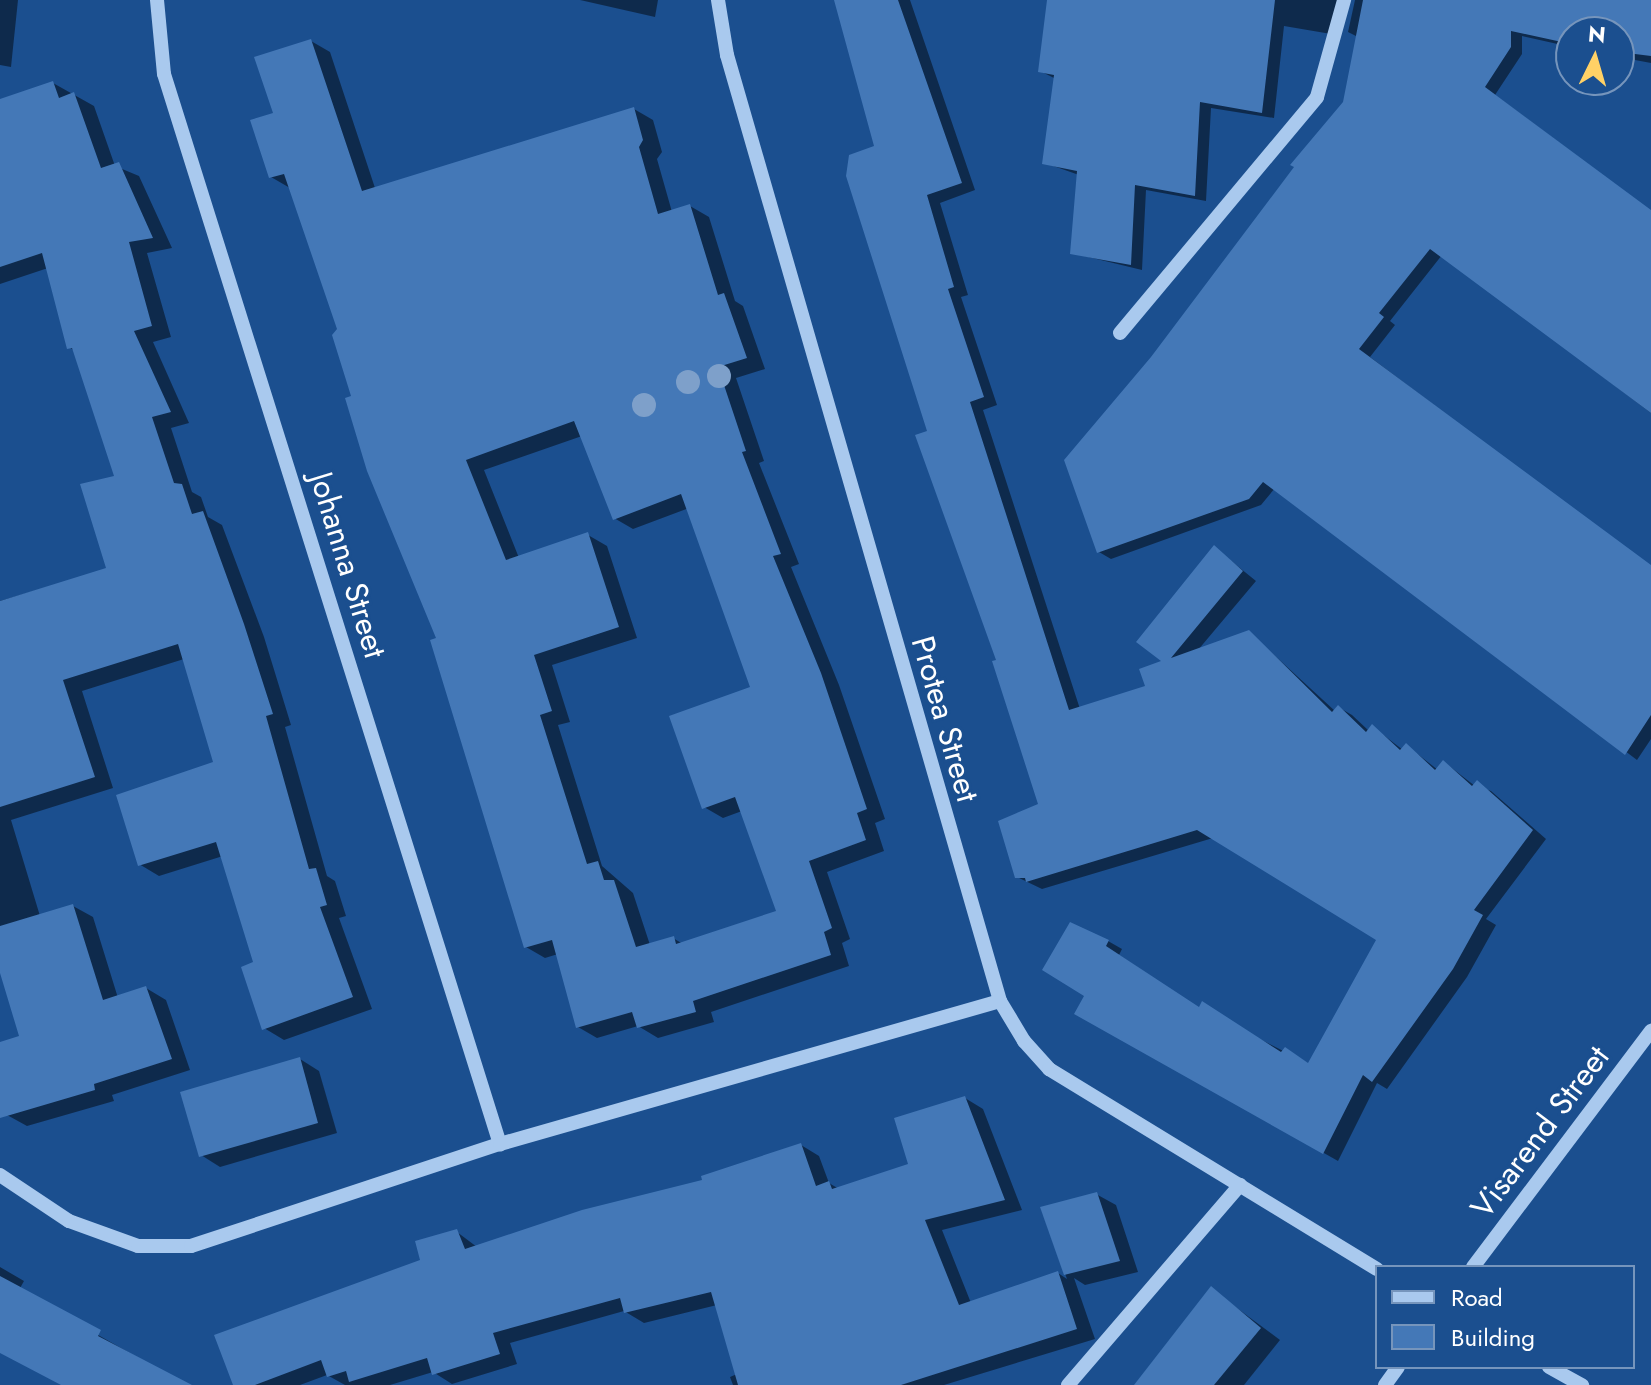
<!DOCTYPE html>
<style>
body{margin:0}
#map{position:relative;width:1651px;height:1385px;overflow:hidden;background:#1b4f8f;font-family:Jost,sans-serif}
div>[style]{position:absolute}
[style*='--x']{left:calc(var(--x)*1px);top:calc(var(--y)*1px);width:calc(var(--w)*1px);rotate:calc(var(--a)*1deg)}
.shadow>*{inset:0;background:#0007}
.building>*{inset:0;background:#4478b7}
.minor>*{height:14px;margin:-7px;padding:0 7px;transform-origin:7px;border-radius:7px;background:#a9c9ee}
.trees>*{width:24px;height:24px;margin:-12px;border-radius:50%;background:#7ea0ca}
span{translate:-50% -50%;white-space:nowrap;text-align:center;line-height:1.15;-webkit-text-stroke:6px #1b4f8f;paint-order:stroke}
.street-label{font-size:32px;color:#fff}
.legend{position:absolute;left:1375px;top:1265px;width:260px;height:104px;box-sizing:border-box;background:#1b4f8f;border:2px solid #7695bc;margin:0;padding:10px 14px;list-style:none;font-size:24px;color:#fff}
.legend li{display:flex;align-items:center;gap:16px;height:40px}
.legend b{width:40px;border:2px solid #7695bc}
.north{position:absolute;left:1555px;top:16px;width:80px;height:80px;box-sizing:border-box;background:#1b4f8f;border:2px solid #7695bc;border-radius:50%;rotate:5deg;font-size:22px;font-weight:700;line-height:32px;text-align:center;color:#fff}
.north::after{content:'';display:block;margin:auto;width:28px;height:36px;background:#ffd166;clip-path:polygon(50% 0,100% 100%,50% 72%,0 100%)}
</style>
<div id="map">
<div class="shadow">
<div style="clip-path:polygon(0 0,18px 0,11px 67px,0 65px)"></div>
<div style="clip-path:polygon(580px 0,658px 0,655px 17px)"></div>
<div style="clip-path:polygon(836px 0,910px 0,975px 190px,940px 203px,968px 295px,961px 297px,997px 405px,983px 410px,1080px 709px,1148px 687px,1165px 662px,1214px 547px,1256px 581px,1198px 650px,1249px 632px,1335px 711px,1338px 707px,1352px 715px,1369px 731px,1373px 727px,1403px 750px,1406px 745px,1438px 770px,1444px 762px,1475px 786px,1491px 791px,1546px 839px,1486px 919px,1496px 925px,1467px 977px,1387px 1089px,1377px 1083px,1338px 1161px,1077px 1013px,1087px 996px,1045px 969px,1108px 941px,1122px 949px,1119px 955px,1200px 1009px,1309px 1064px,1379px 939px,1213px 838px,1042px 889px,1017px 877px,1041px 806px,930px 432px,876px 147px)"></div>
<div style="clip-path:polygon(1049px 0,1348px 0,1337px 35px,1284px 26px,1274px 118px,1211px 108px,1206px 201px,1146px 190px,1142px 270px,1072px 253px,1079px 175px,1045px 163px,1056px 79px,1040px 71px)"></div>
<div style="clip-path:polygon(1355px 0,1651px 0,1651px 63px,1619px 57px,1619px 32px,1571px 32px,1571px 47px,1522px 36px,1522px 54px,1495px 95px,1651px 211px,1651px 413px,1442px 255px,1390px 321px,1395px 325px,1370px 357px,1651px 568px,1651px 739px,1637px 760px,1275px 488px,1261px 505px,1111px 559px,1099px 552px,1152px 358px,1345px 103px,1358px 37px,1348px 32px)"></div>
<div style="clip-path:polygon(evenodd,311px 41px,330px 52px,375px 188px,634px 109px,653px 120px,662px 152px,657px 159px,672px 212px,690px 206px,709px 217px,735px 301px,743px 306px,765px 369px,736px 378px,764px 461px,759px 463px,799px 564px,791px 567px,839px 685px,885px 819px,875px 823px,884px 851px,827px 872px,850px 939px,842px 943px,849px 966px,711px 1012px,714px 1022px,658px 1038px,638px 1026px,597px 1038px,578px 1027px,558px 954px,545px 958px,526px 947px,439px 639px,354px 397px,339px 330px,290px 188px,271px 177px,275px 114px,311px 41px,582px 436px,614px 518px,633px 529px,689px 508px,752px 688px,704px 807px,723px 818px,742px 811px,779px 912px,683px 944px,673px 938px,650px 945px,633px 893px,602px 866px,558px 725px,570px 722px,552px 665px,637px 638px,607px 546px,588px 535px,519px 558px,484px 470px,582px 436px)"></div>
<div style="clip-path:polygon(53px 83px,94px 106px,115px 166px,139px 176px,172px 248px,147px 253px,171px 337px,153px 342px,189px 423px,171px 428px,192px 492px,201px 497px,208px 517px,222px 525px,264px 637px,291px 725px,285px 727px,327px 876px,335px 881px,346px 916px,339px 918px,372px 1009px,284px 1040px,264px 1028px,256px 964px,223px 856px,159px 876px,139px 864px,215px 763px,184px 659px,82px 691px,113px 788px,11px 820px,40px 916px,73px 906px,93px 917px,118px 998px,146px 988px,166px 1000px,190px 1070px,112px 1095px,114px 1101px,27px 1126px,7px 1115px,0 1091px,0 1044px,22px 1038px,0 967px,0 601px,109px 569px,116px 477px,75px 351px,69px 347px,48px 268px,0 284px,0 101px)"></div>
<div style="clip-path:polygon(300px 1059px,319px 1071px,337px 1133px,220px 1167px,201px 1155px)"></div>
<div style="clip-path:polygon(965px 1098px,983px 1109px,1022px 1210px,942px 1230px,971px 1303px,1058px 1273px,1067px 1279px,1042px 1208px,1096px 1194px,1116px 1205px,1138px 1272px,1085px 1285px,1074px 1278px,1095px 1339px,944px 1385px,733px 1385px,730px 1377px,737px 1374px,717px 1305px,644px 1323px,624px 1311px,510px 1343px,517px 1364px,452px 1384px,433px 1372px,390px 1385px,345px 1385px,327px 1375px,300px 1385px,235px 1385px,423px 1261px,457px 1232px,477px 1247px,705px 1182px,801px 1145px,819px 1156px,829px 1183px,839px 1189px,910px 1165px)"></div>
<div style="clip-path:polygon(0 1267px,24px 1281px,19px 1290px,186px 1385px,63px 1385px,0 1352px)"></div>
<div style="clip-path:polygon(1211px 1289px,1280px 1340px,1244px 1385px,1136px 1385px)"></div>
</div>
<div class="building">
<div style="clip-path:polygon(834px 0,898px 0,962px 183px,927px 195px,954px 287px,948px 289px,984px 397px,970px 402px,1069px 710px,1145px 686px,1139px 669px,1161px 661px,1136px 642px,1214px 545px,1243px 571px,1171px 658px,1249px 630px,1332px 712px,1338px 705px,1366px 732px,1372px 724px,1400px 750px,1406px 743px,1435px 770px,1443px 760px,1472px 786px,1477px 780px,1533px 830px,1474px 910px,1483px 915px,1453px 969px,1372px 1082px,1363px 1075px,1323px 1154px,1074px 1014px,1084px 996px,1042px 970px,1070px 922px,1109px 940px,1106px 946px,1199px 1007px,1202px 1001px,1281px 1052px,1285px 1047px,1308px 1063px,1376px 940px,1197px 830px,1026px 882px,1025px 878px,1015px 878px,998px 821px,1038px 804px,992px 661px,996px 660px,915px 435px,927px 431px,846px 176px,849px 155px,874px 146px)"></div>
<div style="clip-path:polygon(1047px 0,1275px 0,1262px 113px,1200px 102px,1195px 196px,1135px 185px,1131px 265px,1070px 254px,1077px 171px,1042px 164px,1054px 75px,1038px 72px)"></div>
<div style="clip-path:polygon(1363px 0,1651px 0,1651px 56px,1619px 52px,1619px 32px,1571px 32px,1571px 44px,1511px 31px,1511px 47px,1485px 87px,1651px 210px,1651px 413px,1430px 249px,1379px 313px,1384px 317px,1359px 349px,1651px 565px,1651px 715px,1625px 755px,1263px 482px,1249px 499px,1097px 553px,1064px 460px,1151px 357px,1294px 167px,1290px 165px,1343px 102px)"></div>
<div style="clip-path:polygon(evenodd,311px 39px,362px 191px,634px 107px,643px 140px,639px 147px,658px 214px,690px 204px,718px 295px,724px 293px,747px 358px,718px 367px,746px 451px,742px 452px,781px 554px,773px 556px,821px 673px,867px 809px,857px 813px,866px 840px,809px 861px,832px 928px,824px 932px,831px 955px,693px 1001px,696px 1012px,637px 1028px,632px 1012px,576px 1028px,552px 940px,524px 948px,430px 640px,436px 638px,367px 471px,345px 398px,351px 396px,332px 335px,337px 329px,284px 174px,269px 178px,250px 120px,273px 113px,254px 57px,311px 39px,574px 421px,613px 520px,681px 494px,750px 687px,669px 716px,702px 809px,735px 797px,776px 911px,676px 944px,674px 936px,636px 947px,614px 880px,604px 880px,598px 861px,587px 864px,540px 715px,552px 711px,534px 655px,619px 627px,588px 532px,506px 560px,466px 460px,574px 421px)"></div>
<div style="clip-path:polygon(53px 81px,59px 98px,74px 92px,101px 168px,119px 162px,153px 238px,129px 242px,152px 326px,134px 331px,171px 412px,152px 417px,174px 483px,182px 484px,192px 514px,203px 511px,244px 624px,273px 714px,266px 716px,309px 869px,316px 868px,327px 905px,320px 907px,353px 997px,262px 1030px,241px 967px,253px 962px,216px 842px,138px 866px,116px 795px,213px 762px,178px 644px,63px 680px,95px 777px,0 807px,0 601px,106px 568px,80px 484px,114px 476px,72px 348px,67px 349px,42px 253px,0 267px,0 99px)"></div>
<div style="clip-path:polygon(73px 904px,103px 1000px,146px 986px,172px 1059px,94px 1084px,95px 1090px,0 1118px,0 1042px,19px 1036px,0 973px,0 926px)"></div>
<div style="clip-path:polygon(300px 1057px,318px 1123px,199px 1157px,180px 1092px)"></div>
<div style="clip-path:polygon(965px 1096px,1005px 1200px,925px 1220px,959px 1305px,1058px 1271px,1077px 1329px,901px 1385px,738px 1385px,711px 1292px,624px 1313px,620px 1298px,493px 1333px,500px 1354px,432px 1375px,427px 1358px,349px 1382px,346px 1371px,327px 1377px,321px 1360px,255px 1385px,233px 1385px,214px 1335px,420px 1260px,415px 1241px,457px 1229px,465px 1249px,582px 1210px,702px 1180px,701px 1176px,801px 1143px,816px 1186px,829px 1181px,832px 1189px,908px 1164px,894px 1118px)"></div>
<div style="clip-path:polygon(1097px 1192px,1120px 1261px,1064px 1275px,1040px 1207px)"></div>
<div style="clip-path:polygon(0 1276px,101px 1330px,98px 1336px,192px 1385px,61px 1385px,0 1353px)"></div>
<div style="clip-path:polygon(1211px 1286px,1261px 1328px,1214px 1385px,1134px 1385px)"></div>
</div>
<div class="minor">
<div style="--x:157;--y:0;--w:74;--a:84.6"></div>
<div style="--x:164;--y:74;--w:1122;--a:72.57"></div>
<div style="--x:718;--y:0;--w:56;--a:80.7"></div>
<div style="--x:727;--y:55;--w:985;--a:73.9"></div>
<div style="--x:1000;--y:1001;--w:47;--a:59"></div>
<div style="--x:1024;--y:1041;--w:38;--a:48"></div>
<div style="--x:1049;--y:1069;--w:384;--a:31.4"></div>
<div style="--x:1120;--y:333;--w:307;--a:-50.1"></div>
<div style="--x:1317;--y:97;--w:101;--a:-74.4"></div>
<div style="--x:0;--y:1175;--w:83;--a:33.7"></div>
<div style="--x:69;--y:1221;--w:73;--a:19.9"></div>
<div style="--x:138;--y:1246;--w:53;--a:0"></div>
<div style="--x:191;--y:1246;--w:325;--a:-18.3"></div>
<div style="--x:500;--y:1144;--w:520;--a:-15.96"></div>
<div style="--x:1473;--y:1267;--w:296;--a:-53"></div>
<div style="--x:1549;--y:1367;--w:38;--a:29"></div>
<div style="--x:1068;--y:1385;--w:264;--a:-49.3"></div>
<div style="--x:1385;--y:1385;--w:22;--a:-54"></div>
</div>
<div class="trees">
<div style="left:719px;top:376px"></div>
<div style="left:688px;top:382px"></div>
<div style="left:644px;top:405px"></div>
</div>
<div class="street-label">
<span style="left:348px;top:565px;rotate:73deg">Johanna Street</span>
<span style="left:945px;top:719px;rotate:74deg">Protea Street</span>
<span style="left:1540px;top:1132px;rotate:-53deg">Visarend Street</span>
</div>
<ul class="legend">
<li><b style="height:10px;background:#a9c9ee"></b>Road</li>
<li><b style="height:22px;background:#4478b7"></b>Building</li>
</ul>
<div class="north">N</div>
</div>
